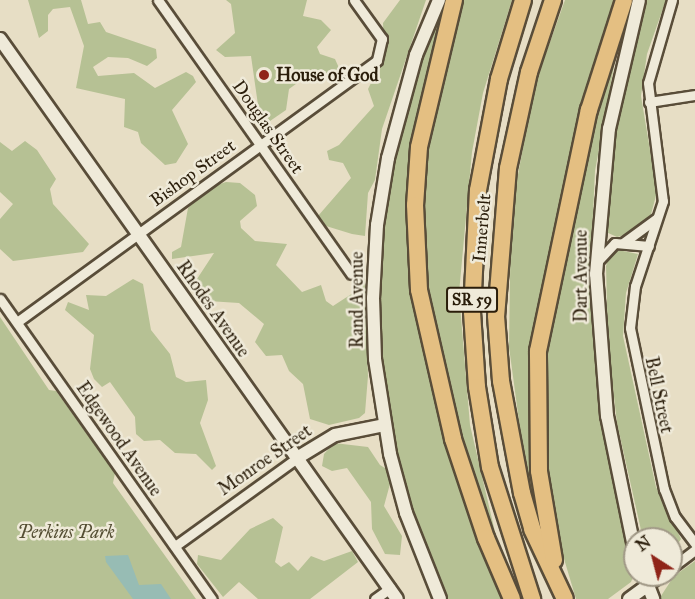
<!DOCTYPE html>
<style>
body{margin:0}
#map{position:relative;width:695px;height:599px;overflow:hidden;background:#e7dec5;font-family:"IM FELL Great Primer",serif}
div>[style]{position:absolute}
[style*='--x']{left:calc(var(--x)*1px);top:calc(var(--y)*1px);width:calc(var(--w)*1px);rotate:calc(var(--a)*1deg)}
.green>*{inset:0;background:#b6c194}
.water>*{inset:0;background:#97bcb4}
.roads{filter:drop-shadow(2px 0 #594d39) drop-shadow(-2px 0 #594d39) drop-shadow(0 2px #594d39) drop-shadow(0 -2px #594d39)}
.street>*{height:9px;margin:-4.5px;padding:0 4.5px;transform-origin:4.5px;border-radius:4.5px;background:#efead9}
.secondary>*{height:12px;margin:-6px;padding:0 6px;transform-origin:6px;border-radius:6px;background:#efead9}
.highway>*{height:16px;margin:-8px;padding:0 8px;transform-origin:8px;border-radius:8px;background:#e4bf82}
.dots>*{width:16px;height:16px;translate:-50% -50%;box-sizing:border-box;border:3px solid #efead9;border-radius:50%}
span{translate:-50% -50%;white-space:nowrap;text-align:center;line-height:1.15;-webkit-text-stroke:5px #efead9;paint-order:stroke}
.shield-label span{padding:2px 4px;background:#efead9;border:2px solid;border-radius:4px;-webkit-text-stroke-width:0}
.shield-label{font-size:16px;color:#2a1d0a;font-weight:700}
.poi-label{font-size:18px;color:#2a1d0a;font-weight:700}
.left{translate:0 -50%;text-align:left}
.street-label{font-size:18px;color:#2a1d0a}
.park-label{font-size:18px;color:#544e33;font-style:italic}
.north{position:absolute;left:623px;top:527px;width:60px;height:60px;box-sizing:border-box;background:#efead9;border:2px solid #a09886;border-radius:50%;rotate:324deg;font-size:16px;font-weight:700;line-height:24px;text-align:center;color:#2a1d0a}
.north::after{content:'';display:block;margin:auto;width:21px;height:27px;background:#8f2418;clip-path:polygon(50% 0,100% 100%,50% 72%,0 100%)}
</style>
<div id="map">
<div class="green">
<div style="clip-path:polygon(28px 0,81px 0,88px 24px,100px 22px,106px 32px,156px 49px,157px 58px,147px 66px,128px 58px,108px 57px,93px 67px,98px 76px,134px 73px,155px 88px,186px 72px,193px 76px,196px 82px,172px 110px,188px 144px,176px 163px,165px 165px,141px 143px,138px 132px,124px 127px,125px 99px,76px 88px,84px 46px,70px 7px,53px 9px,48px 15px,48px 31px,39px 38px)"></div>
<div style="clip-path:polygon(226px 0,307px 0,303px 16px,321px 20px,331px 30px,317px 47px,320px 54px,335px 59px,339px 68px,335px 73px,307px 76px,289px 89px,286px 110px,270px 121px,258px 105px,251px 56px,225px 57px,216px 50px,235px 33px,231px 4px)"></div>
<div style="clip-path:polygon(400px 0,426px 0,382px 129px,375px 180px,368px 193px,365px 236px,352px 234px,326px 226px,318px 216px,351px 178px,343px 163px,329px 160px,327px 151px,339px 145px,374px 106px,368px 89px,384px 57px,383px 23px)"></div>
<div style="clip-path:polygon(459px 0,512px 0,483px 93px,472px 152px,459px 293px,470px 425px,499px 549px,477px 503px,421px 270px,425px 131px)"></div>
<div style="clip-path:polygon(565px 0,618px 0,538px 309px,530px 396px,536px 478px,527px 480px,509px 347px,511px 213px,534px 87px)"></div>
<div style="clip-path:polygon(627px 0,632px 0,616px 55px,595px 171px,590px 278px,599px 413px,635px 572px,631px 582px,608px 599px,576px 599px,553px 522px,544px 466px,540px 378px,578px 174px)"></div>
<div style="clip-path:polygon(645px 0,666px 0,647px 54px,641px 96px,657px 192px,650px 218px,635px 232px,617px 237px,606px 232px,604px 224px,609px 159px)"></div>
<div style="clip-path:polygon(436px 26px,440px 27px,418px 130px,411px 232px,469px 501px,506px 599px,445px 599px,417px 531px,396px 459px,384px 394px,377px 320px,378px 261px,389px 175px,419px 66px)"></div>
<div style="clip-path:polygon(25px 141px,37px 150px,56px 179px,50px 189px,53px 204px,89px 244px,83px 252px,13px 261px,0 249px,0 219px,13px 204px,0 192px,0 142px,12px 151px)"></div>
<div style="clip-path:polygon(226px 182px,240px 183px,255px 195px,257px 206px,240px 221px,241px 228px,255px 241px,287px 244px,276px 265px,302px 292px,321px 285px,326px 301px,333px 306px,353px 293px,357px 265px,364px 260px,368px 376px,365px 413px,359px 418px,329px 425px,310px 419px,303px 384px,289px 371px,282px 355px,266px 356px,255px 342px,264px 324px,239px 303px,208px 301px,196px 293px,197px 279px,214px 253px,172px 259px,172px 252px,181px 247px,188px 208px,208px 188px)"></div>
<div style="clip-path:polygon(618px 250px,638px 254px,626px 293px,623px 336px,656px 487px,681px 539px,671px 554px,671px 539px,643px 539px,617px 423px,608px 344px,606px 266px,609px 256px)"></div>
<div style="clip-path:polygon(133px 279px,143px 284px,151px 330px,170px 354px,176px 377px,186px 382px,206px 380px,208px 400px,200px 423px,216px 466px,212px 470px,196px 454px,175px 453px,160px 440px,144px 441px,136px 434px,135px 417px,110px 382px,102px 387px,94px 379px,90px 369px,94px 335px,65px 310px,68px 302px,89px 310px,86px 295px,106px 296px)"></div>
<div style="clip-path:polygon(0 317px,49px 390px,56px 391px,115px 473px,113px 483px,196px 599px,0 599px)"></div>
<div style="clip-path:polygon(334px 443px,368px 447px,380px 465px,393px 473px,384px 506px,402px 536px,400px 555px,385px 554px,372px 529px,371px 502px,347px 468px,332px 471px,322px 466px,324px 454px)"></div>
<div style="clip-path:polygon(273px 518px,283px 527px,275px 562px,281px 567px,289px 562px,298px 571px,311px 556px,324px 561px,352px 551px,358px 562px,310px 599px,258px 599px,239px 582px,223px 597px,197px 564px,198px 555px,221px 560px,250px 529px)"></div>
<div style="clip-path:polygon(695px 561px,695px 599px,659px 599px,674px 576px)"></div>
</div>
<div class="water">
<div style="clip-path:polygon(128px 555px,139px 585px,161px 584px,171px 599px,133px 599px,106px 562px,105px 556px)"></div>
</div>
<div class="roads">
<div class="street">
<div style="--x:158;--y:0;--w:335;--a:54.8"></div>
<div style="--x:672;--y:0;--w:86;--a:106.1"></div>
<div style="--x:648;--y:83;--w:119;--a:82.8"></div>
<div style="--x:663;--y:201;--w:89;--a:108.2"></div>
<div style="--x:635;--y:286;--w:42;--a:96.8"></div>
<div style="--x:630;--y:328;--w:165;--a:78.1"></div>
<div style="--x:664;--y:489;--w:30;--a:69"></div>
<div style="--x:675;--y:517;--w:34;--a:53"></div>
<div style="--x:649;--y:102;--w:47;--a:-8.7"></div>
<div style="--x:623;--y:243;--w:42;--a:-36.3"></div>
<div style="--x:597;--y:262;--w:26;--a:-47"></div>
<div style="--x:615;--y:243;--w:34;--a:5"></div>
<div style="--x:0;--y:299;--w:367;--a:54.8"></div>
<div style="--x:17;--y:322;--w:445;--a:-36"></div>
<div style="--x:377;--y:60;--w:22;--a:-77"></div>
<div style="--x:382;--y:39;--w:48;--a:-125.7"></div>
<div style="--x:175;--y:546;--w:150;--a:-35.8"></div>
<div style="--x:671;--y:568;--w:30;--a:-37"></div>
<div style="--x:648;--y:585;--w:17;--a:-36"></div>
<div style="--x:375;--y:599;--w:19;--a:-36"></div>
</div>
<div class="secondary">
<div style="--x:439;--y:0;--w:60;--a:112.7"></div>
<div style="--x:416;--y:55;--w:107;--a:105.2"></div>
<div style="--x:388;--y:158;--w:68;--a:99.3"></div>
<div style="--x:377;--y:225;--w:73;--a:93.1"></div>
<div style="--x:373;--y:298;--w:61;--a:88.1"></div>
<div style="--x:375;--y:359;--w:96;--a:81"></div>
<div style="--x:390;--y:454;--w:61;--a:74.8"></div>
<div style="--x:406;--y:513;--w:92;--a:68.4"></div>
<div style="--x:0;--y:39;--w:686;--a:54.67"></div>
<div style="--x:297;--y:458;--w:44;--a:-31.2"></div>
<div style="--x:335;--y:435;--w:50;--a:-11.5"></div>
<div style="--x:635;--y:552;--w:139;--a:-101.6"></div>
<div style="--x:607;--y:416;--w:142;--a:-94.4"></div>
<div style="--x:596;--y:274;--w:146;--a:-84.9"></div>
<div style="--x:609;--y:129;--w:132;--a:-76.9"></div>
<div style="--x:644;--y:575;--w:26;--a:69"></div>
<div style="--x:629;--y:599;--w:24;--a:-36"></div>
</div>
<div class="highway">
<div style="--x:454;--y:0;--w:151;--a:103.4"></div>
<div style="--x:419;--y:147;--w:58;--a:93.9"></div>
<div style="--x:415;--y:205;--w:85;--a:87.3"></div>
<div style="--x:419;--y:290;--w:153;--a:77.1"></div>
<div style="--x:453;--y:439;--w:104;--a:71.6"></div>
<div style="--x:486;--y:538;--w:66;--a:66.9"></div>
<div style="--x:523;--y:0;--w:83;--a:106.9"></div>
<div style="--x:499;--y:79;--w:113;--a:100.7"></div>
<div style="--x:478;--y:190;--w:122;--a:92.8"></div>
<div style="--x:472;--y:312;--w:75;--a:86.2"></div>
<div style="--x:477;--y:387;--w:81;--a:80.8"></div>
<div style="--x:490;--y:467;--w:139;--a:72.3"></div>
<div style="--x:553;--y:0;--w:76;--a:108.4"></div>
<div style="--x:529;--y:72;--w:98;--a:102.3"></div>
<div style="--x:508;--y:168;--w:148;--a:94.6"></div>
<div style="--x:496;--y:316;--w:65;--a:85.6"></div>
<div style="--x:501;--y:381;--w:114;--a:79.4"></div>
<div style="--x:522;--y:493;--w:37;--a:74"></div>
<div style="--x:532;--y:529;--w:77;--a:64.8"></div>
<div style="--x:554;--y:560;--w:90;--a:-99.6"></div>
<div style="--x:539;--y:471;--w:120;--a:-90.5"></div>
<div style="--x:538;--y:351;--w:246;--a:-78.1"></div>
<div style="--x:589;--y:110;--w:115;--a:-72.3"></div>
</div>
</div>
<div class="dots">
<div style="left:264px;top:75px;background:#8f2418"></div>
</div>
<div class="shield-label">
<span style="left:472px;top:300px">SR 59</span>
</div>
<div class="poi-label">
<span class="left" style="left:276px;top:75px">House of God</span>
</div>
<div class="street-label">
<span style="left:268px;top:127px;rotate:55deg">Douglas Street</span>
<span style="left:193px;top:173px;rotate:-36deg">Bishop Street</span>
<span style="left:482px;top:228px;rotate:-85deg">Innerbelt</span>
<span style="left:581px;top:276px;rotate:-90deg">Dart Avenue</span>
<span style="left:357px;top:300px;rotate:-90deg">Rand Avenue</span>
<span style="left:213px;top:309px;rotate:55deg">Rhodes Avenue</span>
<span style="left:659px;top:395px;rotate:78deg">Bell Street</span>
<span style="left:119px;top:439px;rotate:55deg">Edgewood Avenue</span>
<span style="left:265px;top:460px;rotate:-35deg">Monroe Street</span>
</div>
<div class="park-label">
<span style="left:66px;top:532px">Perkins Park</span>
</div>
<div class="north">N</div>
</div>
